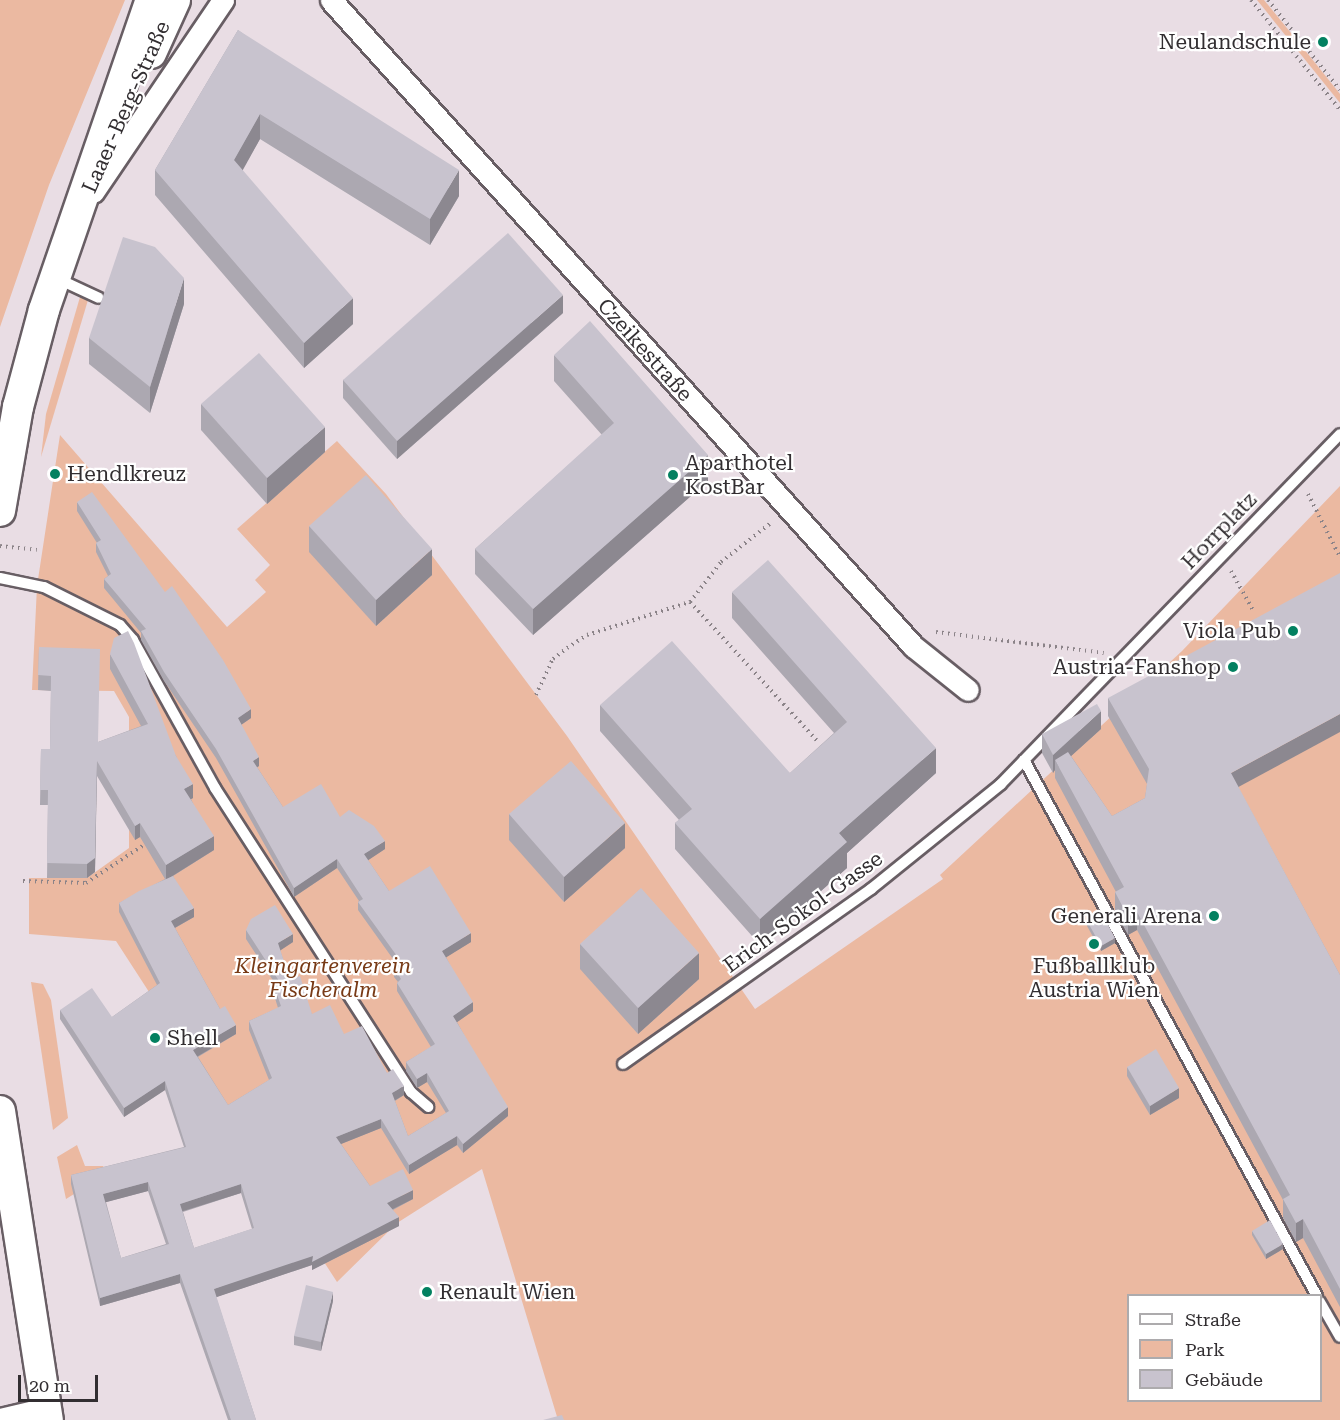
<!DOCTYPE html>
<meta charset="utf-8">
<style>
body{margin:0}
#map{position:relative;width:1340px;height:1420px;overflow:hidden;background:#e9dde4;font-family:"Roboto Serif",serif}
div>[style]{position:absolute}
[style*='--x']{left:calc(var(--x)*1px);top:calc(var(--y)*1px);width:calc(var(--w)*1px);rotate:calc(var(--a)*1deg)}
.green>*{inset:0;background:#ebb9a1}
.path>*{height:4px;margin-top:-2px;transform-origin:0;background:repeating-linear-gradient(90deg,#8b8388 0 1.5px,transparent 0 6px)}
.roads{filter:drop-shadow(2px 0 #685e64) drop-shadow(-2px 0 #685e64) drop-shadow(0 2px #685e64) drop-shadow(0 -2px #685e64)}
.service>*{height:10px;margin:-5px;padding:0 5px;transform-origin:5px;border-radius:5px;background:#fff}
.minor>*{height:21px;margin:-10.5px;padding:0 10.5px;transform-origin:10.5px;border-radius:10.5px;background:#fff}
.secondary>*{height:30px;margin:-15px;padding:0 15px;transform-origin:15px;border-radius:15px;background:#fff}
.wall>*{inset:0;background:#aca8b1}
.shaded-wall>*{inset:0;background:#8c8890}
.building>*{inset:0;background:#c8c3ce}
.dots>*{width:16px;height:16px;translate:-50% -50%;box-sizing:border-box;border:3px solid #fff;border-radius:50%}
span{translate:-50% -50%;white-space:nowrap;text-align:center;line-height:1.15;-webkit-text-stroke:4.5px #fff;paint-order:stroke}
.poi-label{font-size:21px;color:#322e31}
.right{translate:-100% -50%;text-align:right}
.left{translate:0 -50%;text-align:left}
.street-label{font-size:21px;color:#322e31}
.park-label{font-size:21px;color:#783a16;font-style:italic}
.legend{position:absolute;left:1127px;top:1294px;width:195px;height:108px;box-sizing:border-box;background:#fff;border:2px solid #adabad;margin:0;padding:8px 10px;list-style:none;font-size:18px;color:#322e31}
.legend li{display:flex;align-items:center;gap:12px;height:30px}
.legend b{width:30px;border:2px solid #adabad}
.scale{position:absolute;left:18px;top:1375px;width:80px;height:27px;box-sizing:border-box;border:3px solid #322e31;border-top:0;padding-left:8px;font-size:18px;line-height:21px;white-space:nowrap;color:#322e31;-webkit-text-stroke:4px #fff;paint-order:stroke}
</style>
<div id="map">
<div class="green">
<div style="clip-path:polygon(0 0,125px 0,49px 185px,0 327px)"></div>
<div style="clip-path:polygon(1257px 0,1264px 0,1308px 54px,1340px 94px,1340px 103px)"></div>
<div style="clip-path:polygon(80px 297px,88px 300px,41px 457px,46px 414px)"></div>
<div style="clip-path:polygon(evenodd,60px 435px,227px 627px,266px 592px,255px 580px,270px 565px,237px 529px,337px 441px,386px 494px,567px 736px,755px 1009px,943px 879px,940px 875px,1182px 651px,1340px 486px,1340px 1420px,558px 1420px,482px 1169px,397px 1223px,337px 1282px,116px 941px,29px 934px,29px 878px,87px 878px,129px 848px,129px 717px,114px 691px,32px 690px,37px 586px,60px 435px,1128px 1296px,1320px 1296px,1320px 1400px,1128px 1400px,1128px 1296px)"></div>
<div style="clip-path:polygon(31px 982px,43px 984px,51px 1000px,68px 1118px,53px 1130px)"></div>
<div style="clip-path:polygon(77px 1145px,85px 1166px,103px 1166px,108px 1173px,66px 1199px,57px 1157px)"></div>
</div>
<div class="path">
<div style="--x:1251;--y:0;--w:141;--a:51"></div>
<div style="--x:1268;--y:0;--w:115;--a:51.3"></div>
<div style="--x:1308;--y:494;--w:71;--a:63.1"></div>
<div style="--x:0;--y:546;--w:37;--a:6"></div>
<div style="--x:1231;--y:571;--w:45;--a:60.6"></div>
<div style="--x:690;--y:602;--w:191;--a:47.5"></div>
<div style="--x:936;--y:632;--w:169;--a:7.1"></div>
<div style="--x:536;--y:695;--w:40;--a:-65"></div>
<div style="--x:553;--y:659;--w:18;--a:-38"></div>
<div style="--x:567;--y:648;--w:24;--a:-33"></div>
<div style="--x:587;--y:635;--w:108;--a:-17.8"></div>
<div style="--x:690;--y:602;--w:51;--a:-52.2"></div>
<div style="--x:721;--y:562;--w:65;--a:-38.1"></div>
<div style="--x:23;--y:881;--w:63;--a:1.8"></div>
<div style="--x:86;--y:883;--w:73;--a:-33.3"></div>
</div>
<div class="roads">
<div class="service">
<div style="--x:56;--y:278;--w:47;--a:24.9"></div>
<div style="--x:0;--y:578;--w:45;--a:11.6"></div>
<div style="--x:44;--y:587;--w:85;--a:26.6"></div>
<div style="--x:120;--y:625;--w:20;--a:49"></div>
<div style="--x:133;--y:640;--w:169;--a:61"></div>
<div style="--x:215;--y:788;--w:362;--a:57.2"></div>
<div style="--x:411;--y:1092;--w:23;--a:41"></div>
<div style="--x:1024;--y:760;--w:611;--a:61.34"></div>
<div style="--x:623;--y:1064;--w:304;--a:-35.2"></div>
<div style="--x:871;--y:889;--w:167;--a:-38.9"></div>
<div style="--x:1001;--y:784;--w:487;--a:-45.9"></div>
<div style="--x:1320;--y:1302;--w:40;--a:60.3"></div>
</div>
<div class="minor">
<div style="--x:331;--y:0;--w:870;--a:47.98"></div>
<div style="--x:913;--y:646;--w:70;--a:38.7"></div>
<div style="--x:93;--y:192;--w:232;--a:-55.9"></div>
<div style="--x:0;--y:1419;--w:48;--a:-13.2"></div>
</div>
<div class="secondary">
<div style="--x:151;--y:53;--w:58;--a:-65.6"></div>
<div style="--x:0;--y:511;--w:106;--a:-80.2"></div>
<div style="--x:18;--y:407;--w:100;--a:-75"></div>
<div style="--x:44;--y:310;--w:328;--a:-71"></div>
<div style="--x:0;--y:1111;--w:313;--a:81.2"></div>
</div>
</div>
<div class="wall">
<div style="clip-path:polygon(238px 30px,459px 196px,430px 245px,260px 139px,242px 170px,353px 324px,304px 368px,155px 195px,155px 170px)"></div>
<div style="clip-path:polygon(184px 304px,150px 413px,89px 364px,89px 338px)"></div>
<div style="clip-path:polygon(563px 313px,397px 459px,343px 398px,343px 380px)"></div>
<div style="clip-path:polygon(554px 355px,708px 481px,533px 635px,475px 574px,475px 549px,602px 435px,554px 381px)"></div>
<div style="clip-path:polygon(201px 404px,325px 452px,267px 504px,201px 430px)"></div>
<div style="clip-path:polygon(evenodd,77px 502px,251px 718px,241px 725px,259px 766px,257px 767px,283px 807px,340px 817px,385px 849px,368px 860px,389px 891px,471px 942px,446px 957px,473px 1011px,457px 1022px,508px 1116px,463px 1153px,457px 1145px,409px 1174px,381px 1128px,341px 1144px,370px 1186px,413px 1199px,393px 1210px,399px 1226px,312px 1270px,312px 1265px,216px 1297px,256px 1420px,228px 1420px,180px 1283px,100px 1306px,71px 1184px,71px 1175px,184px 1147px,165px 1090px,124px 1117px,60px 1019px,60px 1010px,112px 1017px,157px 985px,119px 912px,119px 903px,165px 879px,140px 837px,135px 840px,97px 776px,95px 872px,87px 878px,47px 878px,48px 805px,40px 805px,41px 749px,50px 749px,51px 691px,38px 690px,39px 647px,98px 742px,141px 726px,110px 669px,110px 654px,176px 756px,193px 798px,191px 799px,214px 850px,173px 876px,194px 917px,175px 928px,220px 1009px,236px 1034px,198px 1057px,228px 1105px,269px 1080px,249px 1030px,249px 1021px,278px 1008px,274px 995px,274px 986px,276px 985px,246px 939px,246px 930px,293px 942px,280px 950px,290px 980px,312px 1014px,344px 1034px,387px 1073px,404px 1095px,395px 1101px,408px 1136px,446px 1113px,427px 1082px,417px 1088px,406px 1071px,406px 1062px,431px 1047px,397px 991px,397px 983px,398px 982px,394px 977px,394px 968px,398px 966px,358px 910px,358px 902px,359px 901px,337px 868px,294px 897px,216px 758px,164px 681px,141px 640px,141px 633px,104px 588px,104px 579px,108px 576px,96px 552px,96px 543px,97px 543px,77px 511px,77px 502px,148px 1191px,166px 1244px,121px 1258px,106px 1202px,148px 1191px,77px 502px,241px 1193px,252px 1229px,194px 1248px,183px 1212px,241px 1193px)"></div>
<div style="clip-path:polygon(309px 526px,432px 575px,376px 626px,309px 552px)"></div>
<div style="clip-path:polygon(732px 592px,936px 773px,847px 853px,847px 868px,760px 945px,675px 849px,675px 823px,679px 820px,600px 731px,600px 705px,790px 773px,834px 733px,732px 618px)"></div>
<div style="clip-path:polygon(1108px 698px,1238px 787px,1340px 975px,1340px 1307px,1303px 1238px,1296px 1242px,1283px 1218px,1283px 1200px,1137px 930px,1128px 935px,1115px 911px,1115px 892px,1116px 892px,1055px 778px,1055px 770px,1053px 773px,1042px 753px,1042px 734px,1101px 729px,1071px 756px,1112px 816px,1145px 798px,1147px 784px,1108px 716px)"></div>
<div style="clip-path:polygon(509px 814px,625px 848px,564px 902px,509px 840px)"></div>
<div style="clip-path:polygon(1087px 921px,1115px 943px,1101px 951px,1087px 926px)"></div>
<div style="clip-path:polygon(580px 944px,699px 979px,638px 1034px,580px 969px)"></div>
<div style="clip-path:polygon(1127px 1067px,1179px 1098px,1150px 1115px,1127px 1076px)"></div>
<div style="clip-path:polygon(1252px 1231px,1283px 1249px,1266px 1259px,1252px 1235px)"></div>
<div style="clip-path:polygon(333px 1301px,321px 1351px,294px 1345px,294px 1336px)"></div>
</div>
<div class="shaded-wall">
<div style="clip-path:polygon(260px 114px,260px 139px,234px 186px,234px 160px)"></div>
<div style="clip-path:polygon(459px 170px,459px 196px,430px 245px,430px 219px)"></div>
<div style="clip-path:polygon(184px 278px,184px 304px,150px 413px,150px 387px)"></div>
<div style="clip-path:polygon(563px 295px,563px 313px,397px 459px,397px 441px)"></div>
<div style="clip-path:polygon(353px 298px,353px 324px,304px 368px,304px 343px)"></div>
<div style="clip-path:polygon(325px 427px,325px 452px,267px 504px,267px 478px)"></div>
<div style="clip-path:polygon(708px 455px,708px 481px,533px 635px,533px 609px)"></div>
<div style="clip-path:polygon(432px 549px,432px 575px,376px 626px,376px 600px)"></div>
<div style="clip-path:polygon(251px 709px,251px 718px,238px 727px,238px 718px)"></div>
<div style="clip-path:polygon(1101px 711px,1101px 729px,1059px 767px,1055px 760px,1055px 770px,1053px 773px,1053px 755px)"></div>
<div style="clip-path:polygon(1340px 714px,1340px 732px,1231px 791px,1231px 773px)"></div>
<div style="clip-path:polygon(936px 748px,936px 773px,847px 853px,847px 868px,760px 945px,760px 919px,839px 833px)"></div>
<div style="clip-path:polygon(259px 757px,259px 766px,253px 770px,253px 761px)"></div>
<div style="clip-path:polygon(97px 761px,95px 872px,87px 878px,87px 864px)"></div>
<div style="clip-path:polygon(193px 784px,193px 798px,184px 803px,184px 789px)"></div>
<div style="clip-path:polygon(140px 823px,140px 837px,135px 840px,135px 826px)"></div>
<div style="clip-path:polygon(625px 823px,625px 848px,564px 902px,564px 877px)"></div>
<div style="clip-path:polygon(214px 836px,214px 850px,166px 880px,166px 865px)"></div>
<div style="clip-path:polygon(385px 841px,385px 849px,364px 863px,364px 854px)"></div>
<div style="clip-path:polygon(337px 859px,337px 868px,294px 897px,294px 888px)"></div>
<div style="clip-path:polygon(194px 908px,194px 917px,171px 930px,171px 921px)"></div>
<div style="clip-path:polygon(1137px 912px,1137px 930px,1128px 935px,1128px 917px)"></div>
<div style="clip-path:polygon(471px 933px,471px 942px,442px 960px,442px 951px)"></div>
<div style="clip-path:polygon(293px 934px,293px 942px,278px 952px,278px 943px)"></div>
<div style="clip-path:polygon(1115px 938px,1115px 943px,1101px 951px,1101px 946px)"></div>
<div style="clip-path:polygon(699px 953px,699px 979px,638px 1034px,638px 1008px)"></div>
<div style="clip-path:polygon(473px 1002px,473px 1011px,453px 1025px,453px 1016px)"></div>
<div style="clip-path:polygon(236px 1025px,236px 1034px,193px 1059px,193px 1050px)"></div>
<div style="clip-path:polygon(427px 1073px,427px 1082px,417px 1088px,417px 1079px)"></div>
<div style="clip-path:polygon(165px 1081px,165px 1090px,124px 1117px,124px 1108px)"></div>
<div style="clip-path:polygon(404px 1086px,404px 1095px,392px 1102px,392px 1093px)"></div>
<div style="clip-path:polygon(1179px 1088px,1179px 1098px,1150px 1115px,1150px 1106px)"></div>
<div style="clip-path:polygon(508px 1107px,508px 1116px,463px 1153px,463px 1144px)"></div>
<div style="clip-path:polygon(381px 1119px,381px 1128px,336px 1146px,336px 1137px)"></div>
<div style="clip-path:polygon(457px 1136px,457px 1145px,409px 1174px,409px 1165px)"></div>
<div style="clip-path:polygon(148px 1182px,148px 1191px,103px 1203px,103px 1194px)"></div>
<div style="clip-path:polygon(241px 1184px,241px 1193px,180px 1212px,180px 1204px)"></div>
<div style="clip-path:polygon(413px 1190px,413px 1199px,387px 1212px,387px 1203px)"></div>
<div style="clip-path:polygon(399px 1217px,399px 1226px,312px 1270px,312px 1265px,214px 1298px,214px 1289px)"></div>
<div style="clip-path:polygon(1303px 1219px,1303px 1238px,1296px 1242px,1296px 1223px)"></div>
<div style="clip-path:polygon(1283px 1244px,1283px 1249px,1266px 1259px,1266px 1254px)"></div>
<div style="clip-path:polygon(180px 1274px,180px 1283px,100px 1306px,100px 1298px)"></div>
<div style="clip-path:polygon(333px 1292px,333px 1301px,321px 1351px,321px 1342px)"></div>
</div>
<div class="building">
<div style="clip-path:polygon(238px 30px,459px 170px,430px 219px,260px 114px,234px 160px,353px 298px,304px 343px,155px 170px)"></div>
<div style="clip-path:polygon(508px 233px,563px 295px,397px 441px,343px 380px)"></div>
<div style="clip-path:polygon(123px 237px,155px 247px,184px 278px,150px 387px,89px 338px)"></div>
<div style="clip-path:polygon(590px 321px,708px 455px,533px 609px,475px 549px,614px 423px,554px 355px)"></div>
<div style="clip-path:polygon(259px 353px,325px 427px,267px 478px,201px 404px)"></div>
<div style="clip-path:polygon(366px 475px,432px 549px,376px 600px,309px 526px)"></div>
<div style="clip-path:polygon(evenodd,92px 492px,165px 592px,172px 586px,223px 660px,251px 709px,238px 718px,259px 757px,253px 761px,283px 807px,321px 784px,340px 817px,349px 810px,374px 826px,385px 841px,364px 854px,389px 891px,430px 866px,471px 933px,442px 951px,473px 1002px,453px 1016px,508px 1107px,463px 1144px,457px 1136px,409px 1165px,381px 1119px,336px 1137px,370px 1186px,403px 1169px,413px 1190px,387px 1203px,399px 1217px,312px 1262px,313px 1256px,214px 1289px,256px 1420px,231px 1420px,180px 1274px,100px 1298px,71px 1175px,186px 1147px,165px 1081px,124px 1108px,60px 1010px,92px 988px,112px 1017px,160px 983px,119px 903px,139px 891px,173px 876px,194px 908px,171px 921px,220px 1009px,225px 1006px,236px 1025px,193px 1050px,228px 1105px,272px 1078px,249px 1021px,281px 1006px,274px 986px,281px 984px,246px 930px,251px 919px,275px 905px,293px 934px,278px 943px,290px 980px,300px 976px,312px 1014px,330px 1005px,344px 1034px,362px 1026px,387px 1073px,393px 1069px,404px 1086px,392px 1093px,408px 1136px,449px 1111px,427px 1073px,417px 1079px,406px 1062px,435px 1044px,397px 983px,401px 979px,394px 968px,402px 963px,358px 902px,363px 899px,337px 859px,294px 888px,216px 749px,164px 672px,141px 631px,146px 629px,104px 579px,111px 574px,96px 543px,101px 540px,77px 502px,92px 492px,148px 1182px,169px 1244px,121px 1258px,103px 1194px,148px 1182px,92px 492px,241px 1184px,254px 1228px,194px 1248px,180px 1204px,241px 1184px)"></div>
<div style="clip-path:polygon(768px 560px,936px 748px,839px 833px,847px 842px,760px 919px,675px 823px,692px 809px,600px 705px,672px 641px,790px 773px,847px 722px,732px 592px)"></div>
<div style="clip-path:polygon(1340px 573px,1340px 714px,1231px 773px,1340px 975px,1340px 1289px,1303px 1219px,1296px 1223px,1283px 1199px,1290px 1195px,1137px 912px,1128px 917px,1115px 892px,1124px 887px,1055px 760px,1068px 752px,1112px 816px,1145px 798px,1149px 769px,1108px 698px)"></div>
<div style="clip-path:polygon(128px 631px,134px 643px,176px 756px,193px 784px,184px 789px,214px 836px,166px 865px,140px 823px,135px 826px,97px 761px,95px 858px,87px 864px,47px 863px,48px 790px,40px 790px,41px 749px,50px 749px,51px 676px,38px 675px,39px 647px,100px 649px,98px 742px,148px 724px,110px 654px,114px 638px)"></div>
<div style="clip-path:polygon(1097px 704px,1101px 711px,1053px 755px,1042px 734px)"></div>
<div style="clip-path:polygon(571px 761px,625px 823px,564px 877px,509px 814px)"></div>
<div style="clip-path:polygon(641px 888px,699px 953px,638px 1008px,580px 944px)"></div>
<div style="clip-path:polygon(1102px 913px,1115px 938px,1101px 946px,1087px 921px)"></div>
<div style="clip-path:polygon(1156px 1049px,1179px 1088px,1150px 1106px,1127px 1067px)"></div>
<div style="clip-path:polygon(1270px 1220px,1283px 1244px,1266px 1254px,1252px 1231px)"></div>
<div style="clip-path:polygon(306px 1285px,333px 1292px,321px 1342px,294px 1336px)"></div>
<div style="clip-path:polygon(562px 1415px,564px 1420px,543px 1420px)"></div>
</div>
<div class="dots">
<div style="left:1323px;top:42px;background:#038060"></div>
<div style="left:55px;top:474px;background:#038060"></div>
<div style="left:673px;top:475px;background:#038060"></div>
<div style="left:1293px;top:631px;background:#038060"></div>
<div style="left:1233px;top:667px;background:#038060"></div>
<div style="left:1214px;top:916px;background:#038060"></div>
<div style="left:1094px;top:944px;background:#038060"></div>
<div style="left:155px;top:1038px;background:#038060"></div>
<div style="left:427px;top:1292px;background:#038060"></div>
</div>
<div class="poi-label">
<span class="right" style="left:1311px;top:42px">Neulandschule</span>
<span class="left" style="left:685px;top:475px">Aparthotel<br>KostBar</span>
<span class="left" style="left:67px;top:474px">Hendlkreuz</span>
<span class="right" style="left:1281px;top:631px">Viola Pub</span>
<span class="right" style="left:1221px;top:667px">Austria-Fanshop</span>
<span class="right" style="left:1202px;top:916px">Generali Arena</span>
<span style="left:1094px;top:978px">Fußballklub<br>Austria Wien</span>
<span class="left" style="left:167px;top:1038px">Shell</span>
<span class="left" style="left:439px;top:1292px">Renault Wien</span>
</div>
<div class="street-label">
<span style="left:126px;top:107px;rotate:-66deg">Laaer-Berg-Straße</span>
<span style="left:645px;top:350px;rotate:48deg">Czeikestraße</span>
<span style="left:1219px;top:531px;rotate:-46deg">Horrplatz</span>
<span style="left:803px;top:912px;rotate:-36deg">Erich-Sokol-Gasse</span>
</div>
<div class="park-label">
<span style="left:323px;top:978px">Kleingartenverein<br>Fischeralm</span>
</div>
<ul class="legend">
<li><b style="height:8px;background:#fff"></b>Straße</li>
<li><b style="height:16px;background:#ebb9a1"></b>Park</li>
<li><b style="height:16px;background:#c8c3ce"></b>Gebäude</li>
</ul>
<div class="scale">20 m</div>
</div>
